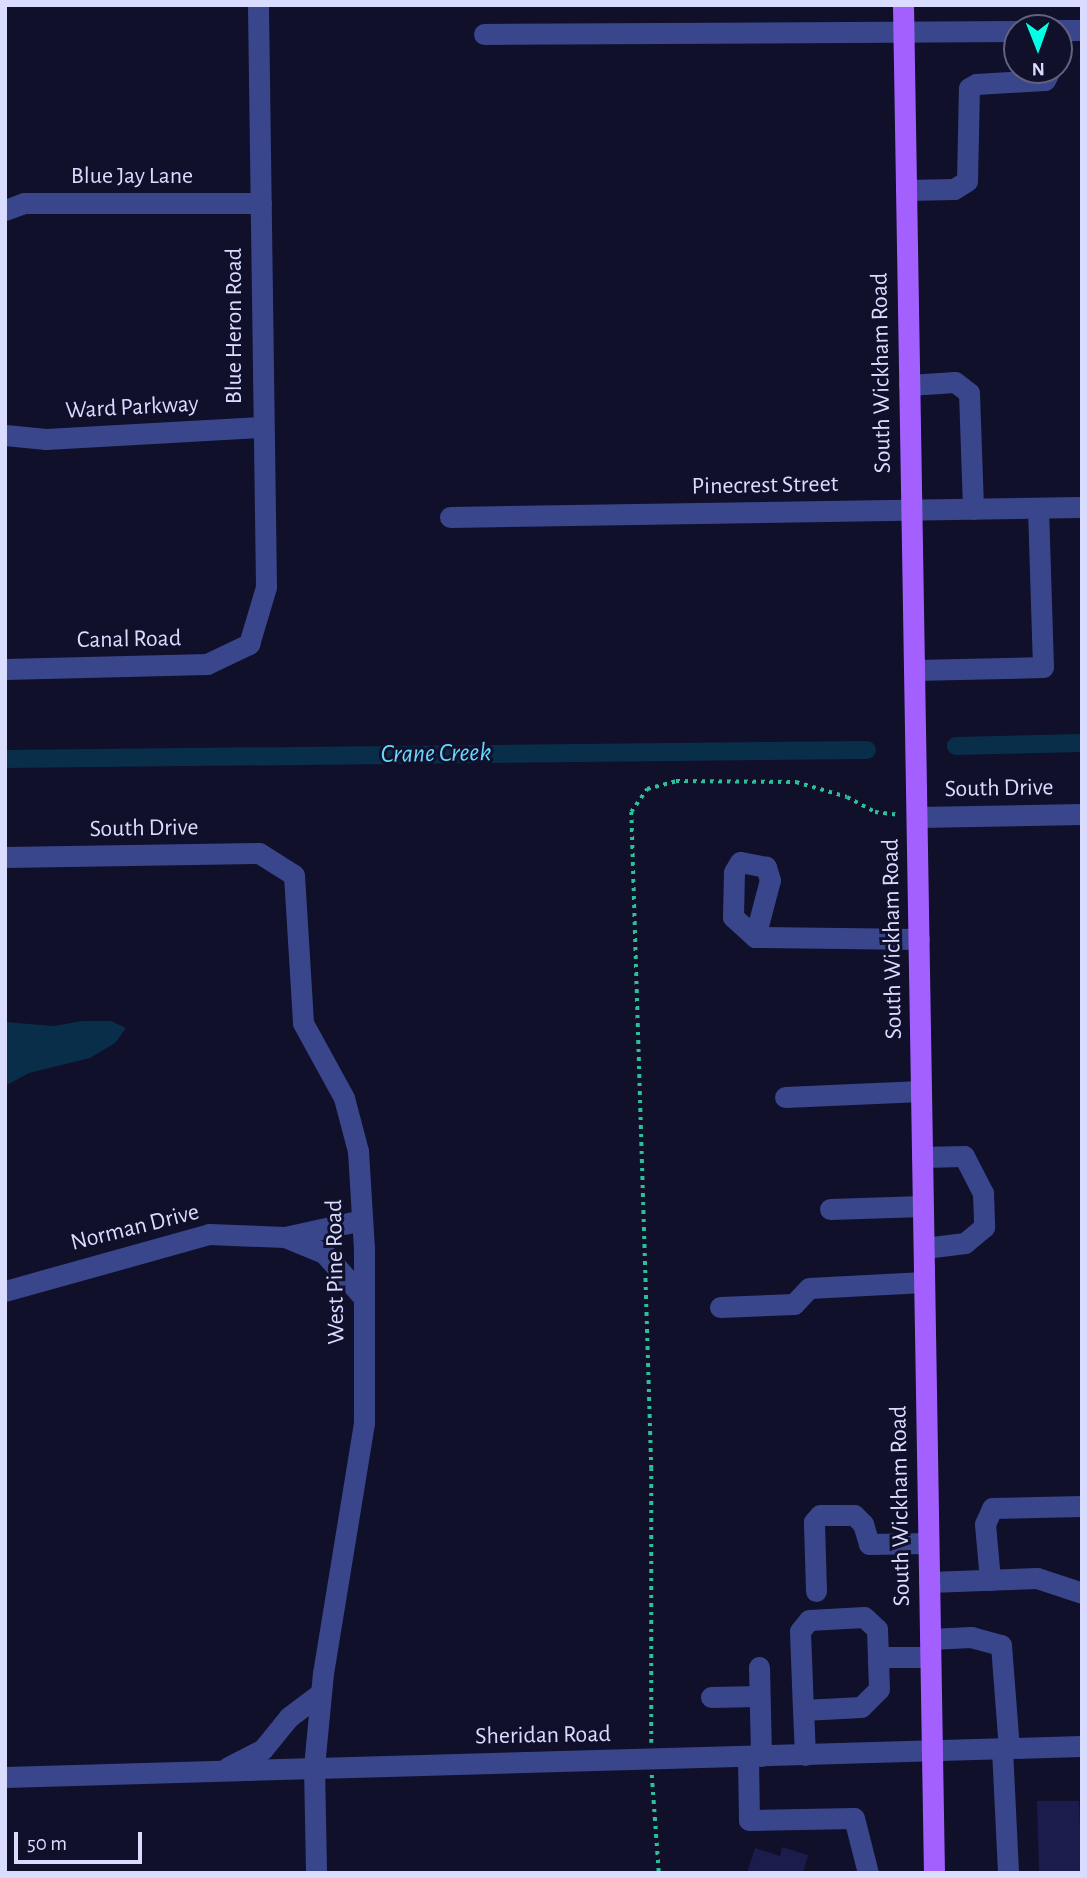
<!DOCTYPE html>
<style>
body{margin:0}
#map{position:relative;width:1087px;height:1878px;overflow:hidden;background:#10102a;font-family:"Alegreya Sans",sans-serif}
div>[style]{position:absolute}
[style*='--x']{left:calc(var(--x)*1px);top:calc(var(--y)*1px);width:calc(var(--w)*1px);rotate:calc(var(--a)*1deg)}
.water>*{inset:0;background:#092e4a}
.canal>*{height:18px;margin:-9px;padding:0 9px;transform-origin:9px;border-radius:9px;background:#092e4a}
.building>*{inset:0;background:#1b1b4c}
.path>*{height:3.5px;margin-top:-1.75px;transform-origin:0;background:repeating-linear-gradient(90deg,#2bc09a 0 3.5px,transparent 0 8.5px)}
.minor>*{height:21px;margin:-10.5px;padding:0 10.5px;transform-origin:10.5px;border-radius:10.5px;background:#39468b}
.major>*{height:21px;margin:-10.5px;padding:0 10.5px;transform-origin:10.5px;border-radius:10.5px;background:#a460ff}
span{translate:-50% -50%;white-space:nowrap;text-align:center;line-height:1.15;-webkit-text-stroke:6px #10102a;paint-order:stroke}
.street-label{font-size:24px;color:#d9dcff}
.water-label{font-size:26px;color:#67d7ff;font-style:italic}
.frame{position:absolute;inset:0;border:7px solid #d9dcff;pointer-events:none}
.north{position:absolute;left:1003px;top:14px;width:70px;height:70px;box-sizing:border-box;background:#10102a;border:2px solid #60627f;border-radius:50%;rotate:179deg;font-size:19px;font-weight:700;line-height:28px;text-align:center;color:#d9dcff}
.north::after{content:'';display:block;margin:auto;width:24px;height:32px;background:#05ffe6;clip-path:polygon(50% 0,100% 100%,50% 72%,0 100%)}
.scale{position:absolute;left:14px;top:1832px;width:128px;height:32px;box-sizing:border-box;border:4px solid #d9dcff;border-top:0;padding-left:9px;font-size:21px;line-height:24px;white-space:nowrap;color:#d9dcff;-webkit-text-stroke:5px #10102a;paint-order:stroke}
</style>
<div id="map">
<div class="water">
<div style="clip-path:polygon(82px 1021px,111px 1021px,126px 1028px,115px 1043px,90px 1058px,29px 1073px,5px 1086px,5px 1022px,54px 1026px)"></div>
</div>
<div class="canal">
<div style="--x:956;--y:746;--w:126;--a:-1.4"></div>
<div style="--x:5;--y:759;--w:862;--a:-0.6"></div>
</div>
<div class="building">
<div style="clip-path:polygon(1037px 1801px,1079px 1801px,1082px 1873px,1039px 1873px)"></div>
<div style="clip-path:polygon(782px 1847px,808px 1855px,803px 1873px,747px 1873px,755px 1848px,780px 1856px)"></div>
</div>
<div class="path">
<div style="--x:651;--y:1743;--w:274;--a:-90"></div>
<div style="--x:651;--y:1469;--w:657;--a:-91.74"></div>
<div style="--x:631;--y:812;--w:28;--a:-55"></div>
<div style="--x:647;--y:789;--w:30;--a:-15"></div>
<div style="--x:676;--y:781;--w:120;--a:0.5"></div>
<div style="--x:796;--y:782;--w:53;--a:16.4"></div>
<div style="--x:847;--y:797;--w:32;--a:28"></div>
<div style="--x:875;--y:812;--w:23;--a:7"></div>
<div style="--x:652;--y:1775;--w:98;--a:85.9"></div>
</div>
<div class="minor">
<div style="--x:1059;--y:30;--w:23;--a:0"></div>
<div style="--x:484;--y:34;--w:533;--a:-0.32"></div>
<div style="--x:906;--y:190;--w:48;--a:-1.2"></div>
<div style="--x:954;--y:189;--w:15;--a:-32"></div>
<div style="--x:967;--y:181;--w:93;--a:-88.8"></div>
<div style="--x:969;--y:88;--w:8;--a:-30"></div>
<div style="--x:976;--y:84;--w:69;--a:-3.3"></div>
<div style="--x:1045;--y:80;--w:11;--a:-63"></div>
<div style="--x:5;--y:210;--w:20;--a:-20"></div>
<div style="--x:24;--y:203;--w:237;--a:0"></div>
<div style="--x:909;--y:385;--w:46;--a:-3.7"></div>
<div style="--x:955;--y:382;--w:18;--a:38"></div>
<div style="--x:969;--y:393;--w:116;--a:88"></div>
<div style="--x:5;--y:435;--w:41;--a:5.6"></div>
<div style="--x:46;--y:439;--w:216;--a:-3.2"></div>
<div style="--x:450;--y:517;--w:632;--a:-0.91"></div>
<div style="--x:5;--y:669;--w:202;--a:-1.4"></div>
<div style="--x:207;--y:664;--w:47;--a:-25.5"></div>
<div style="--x:249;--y:644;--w:59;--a:-73.4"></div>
<div style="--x:266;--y:587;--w:582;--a:-90.79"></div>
<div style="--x:914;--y:670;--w:129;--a:-1.3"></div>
<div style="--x:1043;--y:667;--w:159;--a:-91.8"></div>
<div style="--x:917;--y:817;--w:165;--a:-1"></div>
<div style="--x:5;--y:857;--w:254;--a:-0.9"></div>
<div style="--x:259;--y:853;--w:41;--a:32.2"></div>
<div style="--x:294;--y:875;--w:148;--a:86.5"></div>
<div style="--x:303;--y:1023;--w:85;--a:61.3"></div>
<div style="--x:344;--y:1098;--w:55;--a:75.2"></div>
<div style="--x:358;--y:1151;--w:98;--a:86.5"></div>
<div style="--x:364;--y:1249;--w:174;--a:90"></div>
<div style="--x:364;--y:1423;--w:253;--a:99.3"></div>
<div style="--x:323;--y:1673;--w:93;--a:95.5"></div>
<div style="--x:314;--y:1766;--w:107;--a:88.9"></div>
<div style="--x:755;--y:937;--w:59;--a:-75.3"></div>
<div style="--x:770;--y:880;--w:14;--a:-107"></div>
<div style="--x:766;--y:867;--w:26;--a:-169"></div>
<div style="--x:740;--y:862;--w:12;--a:121"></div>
<div style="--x:734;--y:872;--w:45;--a:91.3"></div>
<div style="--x:733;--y:917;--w:30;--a:42"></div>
<div style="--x:755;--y:937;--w:164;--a:0.7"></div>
<div style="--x:785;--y:1097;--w:136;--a:-2.5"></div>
<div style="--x:922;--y:1157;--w:42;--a:-1.4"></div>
<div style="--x:964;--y:1156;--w:42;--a:62.8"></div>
<div style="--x:983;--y:1193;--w:34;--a:88"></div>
<div style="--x:984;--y:1227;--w:25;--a:140"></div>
<div style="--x:965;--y:1243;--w:41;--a:173"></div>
<div style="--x:830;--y:1209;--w:93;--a:-1.8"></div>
<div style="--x:285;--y:1237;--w:42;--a:22.3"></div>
<div style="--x:324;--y:1253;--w:60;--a:48.4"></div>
<div style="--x:5;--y:1291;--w:212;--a:-15.6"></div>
<div style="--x:209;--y:1234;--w:76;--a:2.3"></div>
<div style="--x:285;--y:1237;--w:79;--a:-12.4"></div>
<div style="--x:720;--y:1307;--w:74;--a:-2.3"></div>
<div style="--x:794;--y:1304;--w:22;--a:-47"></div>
<div style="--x:809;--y:1288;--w:115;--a:-3"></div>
<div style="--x:990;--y:1580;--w:56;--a:-95.1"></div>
<div style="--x:985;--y:1524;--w:17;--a:-66"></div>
<div style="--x:992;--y:1508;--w:90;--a:-1.3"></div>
<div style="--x:929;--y:1582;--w:108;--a:-2.1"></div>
<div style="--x:1037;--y:1578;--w:47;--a:18.4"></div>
<div style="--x:816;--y:1591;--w:69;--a:-91.7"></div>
<div style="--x:814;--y:1522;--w:9;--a:-49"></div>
<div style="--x:820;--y:1515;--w:34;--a:0"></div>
<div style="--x:854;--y:1515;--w:13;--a:45"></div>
<div style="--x:863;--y:1524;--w:21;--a:73"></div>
<div style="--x:869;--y:1544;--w:59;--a:-1"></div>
<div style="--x:930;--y:1639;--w:41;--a:-2.8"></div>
<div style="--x:971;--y:1637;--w:31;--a:15"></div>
<div style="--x:1001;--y:1645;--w:104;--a:85.6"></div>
<div style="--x:759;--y:1667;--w:89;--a:88.7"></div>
<div style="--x:711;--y:1697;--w:48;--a:-1.2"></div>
<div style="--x:803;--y:1710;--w:79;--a:-92.2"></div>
<div style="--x:800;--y:1631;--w:14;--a:-51"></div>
<div style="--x:809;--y:1620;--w:55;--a:-3.1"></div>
<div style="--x:864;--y:1617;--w:18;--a:43"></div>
<div style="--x:877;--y:1629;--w:28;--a:88"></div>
<div style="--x:1002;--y:1749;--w:124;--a:87.2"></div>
<div style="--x:805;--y:1755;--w:45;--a:-92.5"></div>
<div style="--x:803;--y:1710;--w:58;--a:-3"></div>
<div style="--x:861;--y:1707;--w:25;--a:-45"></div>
<div style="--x:879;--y:1689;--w:32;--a:-92"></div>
<div style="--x:878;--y:1657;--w:52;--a:0"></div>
<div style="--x:748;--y:1757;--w:63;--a:89.1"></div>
<div style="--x:749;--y:1820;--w:105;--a:-1.1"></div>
<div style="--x:854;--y:1818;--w:57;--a:75.7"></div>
<div style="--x:228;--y:1767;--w:39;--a:-27"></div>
<div style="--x:263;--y:1749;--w:41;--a:-50.9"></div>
<div style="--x:289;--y:1717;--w:40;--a:-37"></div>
<div style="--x:5;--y:1777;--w:1077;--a:-1.65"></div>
</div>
<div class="major">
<div style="--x:903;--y:5;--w:1868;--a:89.05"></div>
</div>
<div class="street-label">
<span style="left:132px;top:177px">Blue Jay Lane</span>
<span style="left:235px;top:326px;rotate:-90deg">Blue Heron Road</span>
<span style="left:882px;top:373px;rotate:-91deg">South Wickham Road</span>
<span style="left:132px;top:408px;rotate:-3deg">Ward Parkway</span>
<span style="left:765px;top:486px;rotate:-1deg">Pinecrest Street</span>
<span style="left:129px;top:640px;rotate:-1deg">Canal Road</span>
<span style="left:999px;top:789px;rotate:-1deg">South Drive</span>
<span style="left:144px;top:829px;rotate:-1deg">South Drive</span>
<span style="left:893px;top:939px;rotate:-91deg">South Wickham Road</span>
<span style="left:135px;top:1228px;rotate:-14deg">Norman Drive</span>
<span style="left:336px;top:1272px;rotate:-91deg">West Pine Road</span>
<span style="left:901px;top:1506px;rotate:-91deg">South Wickham Road</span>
<span style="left:543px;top:1736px;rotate:-1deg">Sheridan Road</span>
</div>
<div class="water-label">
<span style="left:436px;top:754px;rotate:-1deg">Crane Creek</span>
</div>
<div class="frame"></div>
<div class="north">N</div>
<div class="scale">50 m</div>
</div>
